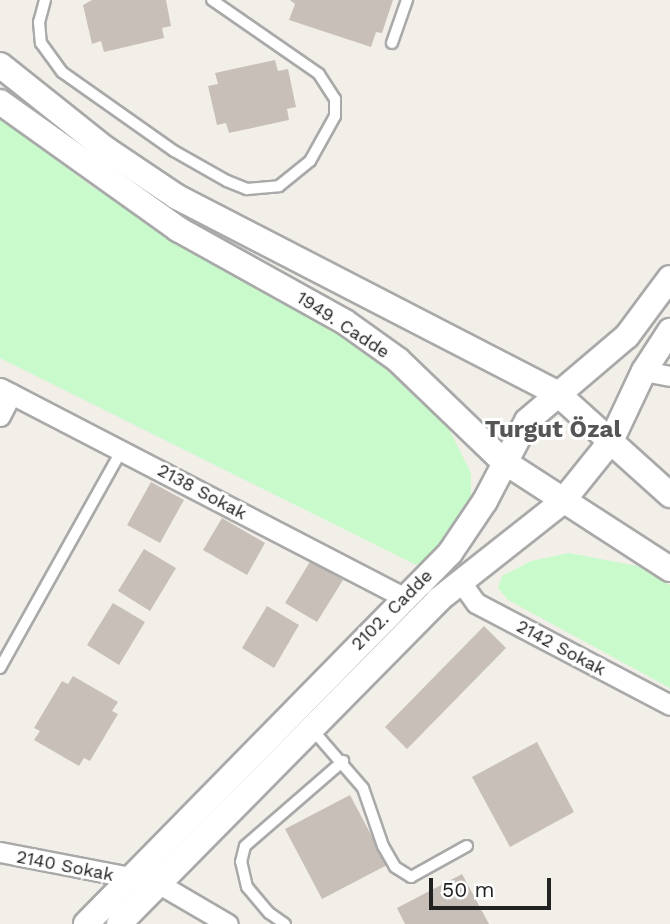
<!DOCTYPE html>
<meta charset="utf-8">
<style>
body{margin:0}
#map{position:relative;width:670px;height:924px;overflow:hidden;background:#f2efe9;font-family:"Work Sans",sans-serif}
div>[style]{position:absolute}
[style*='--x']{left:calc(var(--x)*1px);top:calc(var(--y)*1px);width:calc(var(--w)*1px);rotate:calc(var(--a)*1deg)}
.park>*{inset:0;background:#c8facc}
.building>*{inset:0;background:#c7bfb8}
.roads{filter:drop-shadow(2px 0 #a9a9a9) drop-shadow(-2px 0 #a9a9a9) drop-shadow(0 2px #a9a9a9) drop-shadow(0 -2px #a9a9a9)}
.service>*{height:10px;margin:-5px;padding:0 5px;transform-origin:5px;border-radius:5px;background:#fff}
.minor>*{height:19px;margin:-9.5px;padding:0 9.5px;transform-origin:9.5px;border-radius:9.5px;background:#fff}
.tertiary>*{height:24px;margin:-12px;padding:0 12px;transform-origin:12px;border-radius:12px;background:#fff}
span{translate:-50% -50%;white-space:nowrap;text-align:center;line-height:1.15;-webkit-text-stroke:6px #fff;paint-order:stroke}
.street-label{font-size:18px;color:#222}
.district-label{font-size:24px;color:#555;font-weight:700}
.scale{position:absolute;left:429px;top:878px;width:122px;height:32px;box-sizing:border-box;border:4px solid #222;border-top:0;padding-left:9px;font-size:21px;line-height:24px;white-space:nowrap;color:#222;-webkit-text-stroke:5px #fff;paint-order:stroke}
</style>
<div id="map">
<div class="park">
<div style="clip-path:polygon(0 118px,94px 188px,312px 313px,373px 358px,446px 423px,471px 473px,471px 506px,433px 567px,414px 564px,0 358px)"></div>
<div style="clip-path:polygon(569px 553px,637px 566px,670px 585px,670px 688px,508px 600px,498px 588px,502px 576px,531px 561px)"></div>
</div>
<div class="building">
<div style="clip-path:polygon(92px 0,166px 0,171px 26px,162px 28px,164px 38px,104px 52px,101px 41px,92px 44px,83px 5px)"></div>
<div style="clip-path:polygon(290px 0,393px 0,382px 33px,376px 32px,371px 47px,289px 20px,295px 4px)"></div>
<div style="clip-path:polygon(275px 60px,278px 71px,288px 69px,296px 107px,287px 109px,289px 120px,229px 133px,226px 123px,217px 125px,208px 86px,218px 84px,215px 73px)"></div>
<div style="clip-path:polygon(151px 482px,184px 500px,160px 543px,127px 525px)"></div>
<div style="clip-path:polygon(222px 518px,265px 543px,247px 575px,203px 550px)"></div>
<div style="clip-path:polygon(144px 549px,176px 568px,150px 611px,118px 591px)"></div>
<div style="clip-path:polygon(311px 560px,343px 580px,317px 622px,285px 603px)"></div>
<div style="clip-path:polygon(113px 603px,145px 622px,119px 665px,87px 645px)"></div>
<div style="clip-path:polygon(267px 606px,299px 625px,274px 668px,242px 648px)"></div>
<div style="clip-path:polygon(484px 626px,506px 648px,407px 749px,385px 727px)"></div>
<div style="clip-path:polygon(73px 676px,118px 702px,112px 711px,118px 714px,90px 761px,84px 758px,79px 766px,34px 740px,40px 731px,34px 728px,62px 681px,68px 684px)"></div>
<div style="clip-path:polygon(537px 742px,574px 812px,510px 847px,472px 777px)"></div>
<div style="clip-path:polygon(350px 795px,387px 865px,322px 899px,285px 829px)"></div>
<div style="clip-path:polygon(462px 874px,489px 924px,405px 924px,397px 908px)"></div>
</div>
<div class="roads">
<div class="service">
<div style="--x:45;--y:0;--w:23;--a:105"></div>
<div style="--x:39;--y:22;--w:21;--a:85"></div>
<div style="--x:41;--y:43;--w:36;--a:54"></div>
<div style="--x:62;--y:72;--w:137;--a:35.2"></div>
<div style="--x:174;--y:151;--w:61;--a:29.5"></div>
<div style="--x:227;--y:181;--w:22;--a:22"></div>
<div style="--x:247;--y:189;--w:32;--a:-5"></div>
<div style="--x:279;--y:186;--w:40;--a:-39"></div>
<div style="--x:310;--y:161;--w:51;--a:-60.9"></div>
<div style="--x:335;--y:116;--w:17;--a:-90"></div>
<div style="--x:335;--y:99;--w:30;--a:-123"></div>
<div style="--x:319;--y:74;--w:130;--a:-145.3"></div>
<div style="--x:392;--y:43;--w:46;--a:-70.8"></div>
<div style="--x:0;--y:668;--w:250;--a:-60.8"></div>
<div style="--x:311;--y:728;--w:79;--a:49.1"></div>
<div style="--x:363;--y:788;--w:61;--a:71"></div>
<div style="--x:383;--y:846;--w:24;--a:60"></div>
<div style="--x:395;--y:867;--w:19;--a:32"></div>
<div style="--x:411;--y:877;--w:64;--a:-29"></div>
<div style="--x:285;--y:924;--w:19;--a:-145"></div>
<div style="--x:269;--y:913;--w:34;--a:-130"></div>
<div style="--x:247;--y:887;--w:26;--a:-103"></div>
<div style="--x:241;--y:862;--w:16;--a:-76"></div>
<div style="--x:245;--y:846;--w:130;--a:-40.9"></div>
</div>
<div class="minor">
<div style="--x:644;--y:371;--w:26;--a:11"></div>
<div style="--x:0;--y:388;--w:455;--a:27.4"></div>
<div style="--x:0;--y:416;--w:25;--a:-63"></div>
<div style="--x:460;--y:581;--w:27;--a:54"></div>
<div style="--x:476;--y:603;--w:219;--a:27.7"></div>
<div style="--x:0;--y:852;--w:159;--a:10.9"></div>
<div style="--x:156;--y:882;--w:83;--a:30.3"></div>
</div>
<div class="tertiary">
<div style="--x:0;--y:65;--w:137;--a:38.5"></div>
<div style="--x:107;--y:150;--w:84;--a:33.9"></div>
<div style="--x:177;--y:197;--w:429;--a:27.3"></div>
<div style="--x:558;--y:394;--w:151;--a:42"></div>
<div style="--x:0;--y:102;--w:219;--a:35.5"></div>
<div style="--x:178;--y:229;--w:191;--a:29.1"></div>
<div style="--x:345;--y:322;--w:65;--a:35.6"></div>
<div style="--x:398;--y:360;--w:146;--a:43.9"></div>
<div style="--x:503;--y:461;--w:199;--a:32.9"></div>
<div style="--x:86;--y:924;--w:520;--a:-45.55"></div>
<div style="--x:450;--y:553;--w:63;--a:-56.1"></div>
<div style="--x:485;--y:501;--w:90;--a:-62.3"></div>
<div style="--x:527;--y:421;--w:131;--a:-40.4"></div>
<div style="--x:627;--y:336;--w:72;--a:-53.4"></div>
<div style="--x:119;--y:924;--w:455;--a:-45.4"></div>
<div style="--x:438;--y:600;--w:158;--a:-38.3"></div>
<div style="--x:562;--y:502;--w:78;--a:-51.2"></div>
<div style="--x:611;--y:441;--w:77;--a:-64.8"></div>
<div style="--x:644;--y:371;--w:48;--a:-57"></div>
</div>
</div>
<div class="street-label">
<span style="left:343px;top:325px;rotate:33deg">1949. Cadde</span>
<span style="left:202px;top:492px;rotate:28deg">2138 Sokak</span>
<span style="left:392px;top:610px;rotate:-45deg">2102. Cadde</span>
<span style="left:561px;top:648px;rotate:28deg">2142 Sokak</span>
<span style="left:65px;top:866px;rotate:11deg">2140 Sokak</span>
</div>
<div class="district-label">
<span style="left:553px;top:430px">Turgut Özal</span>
</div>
<div class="scale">50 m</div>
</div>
